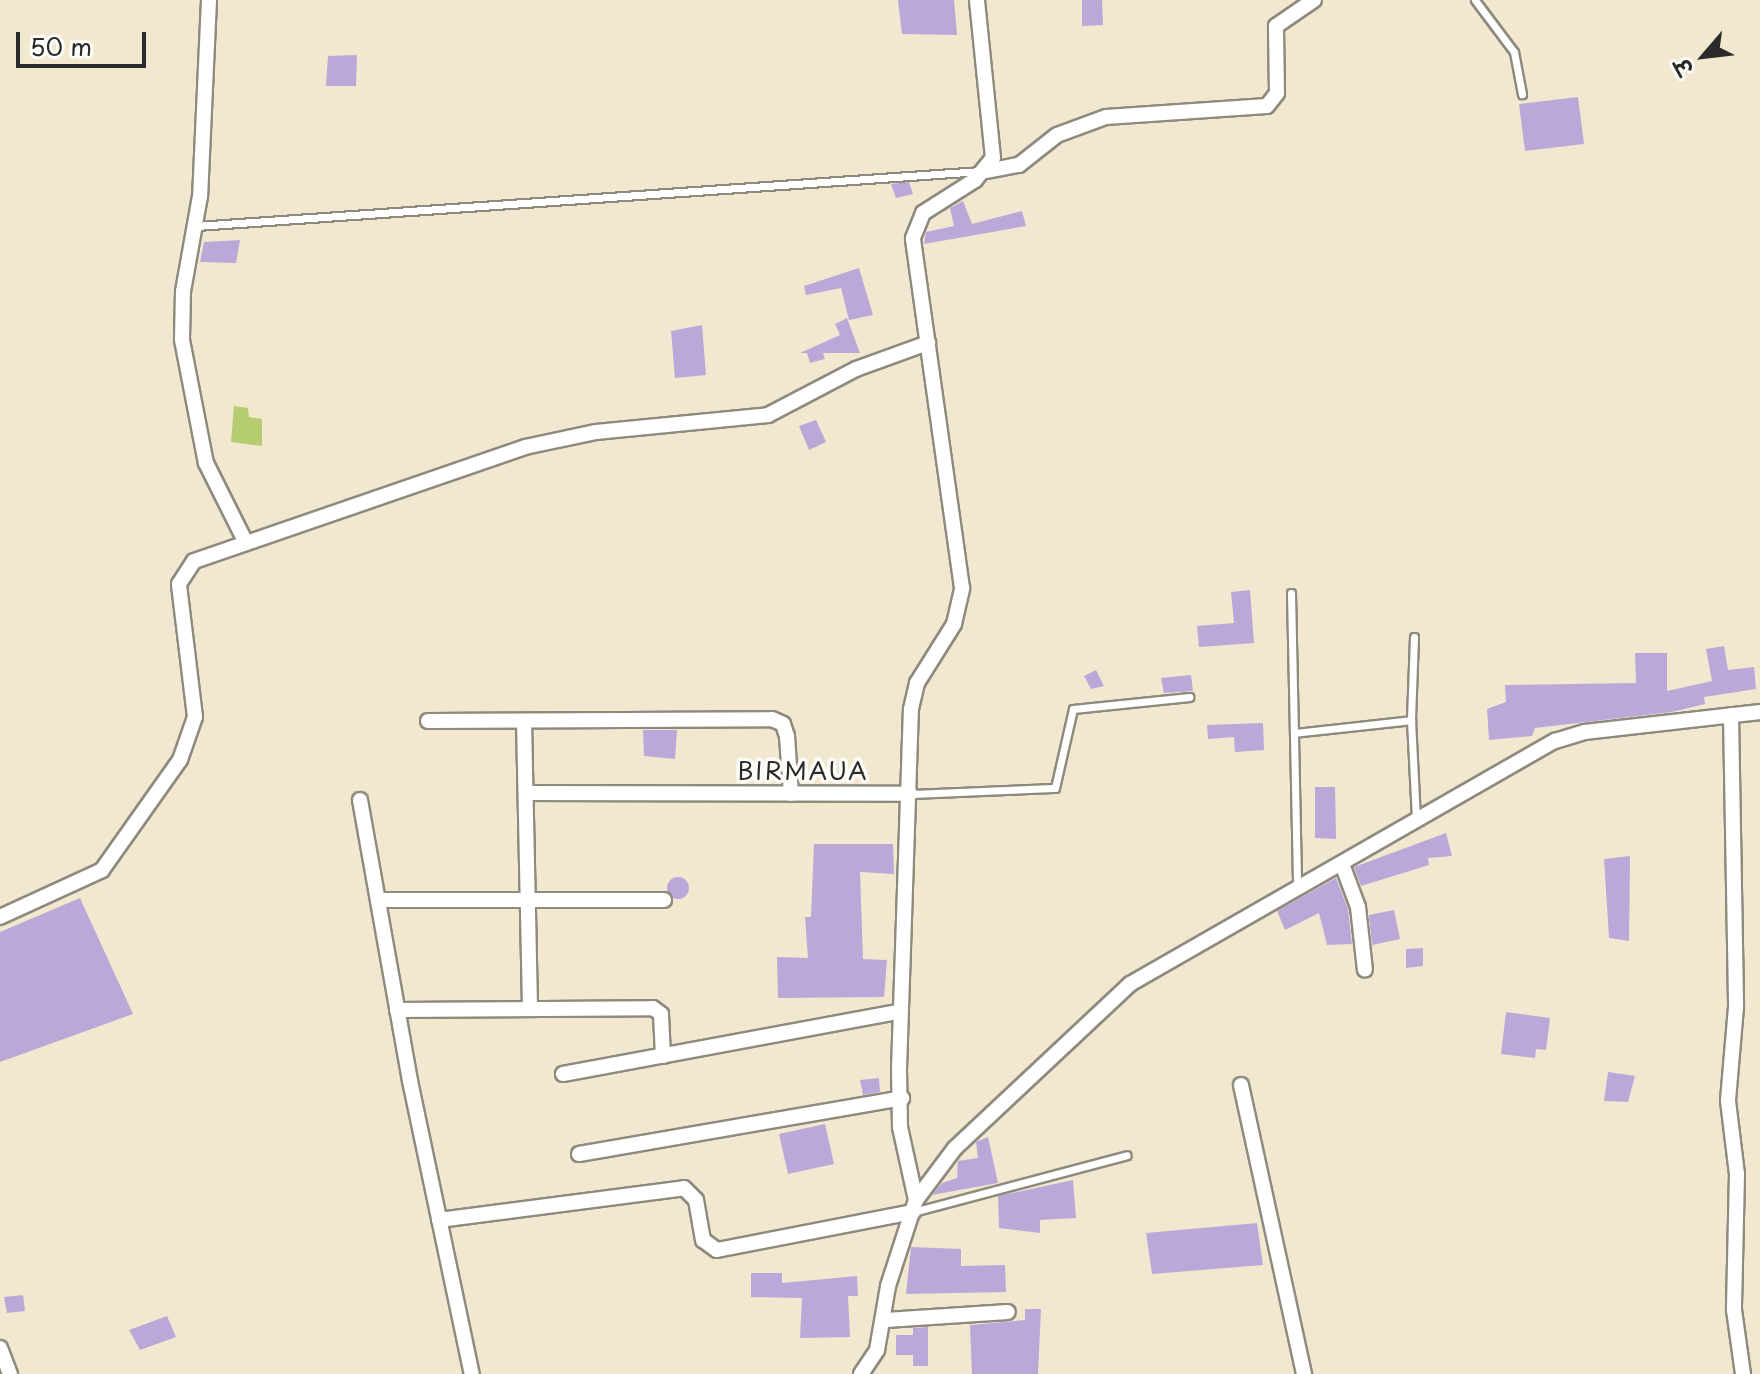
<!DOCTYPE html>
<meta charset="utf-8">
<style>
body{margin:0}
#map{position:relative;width:1760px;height:1374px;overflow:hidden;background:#f2e8d0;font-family:"Playpen Sans","Playpen Sans Deva",sans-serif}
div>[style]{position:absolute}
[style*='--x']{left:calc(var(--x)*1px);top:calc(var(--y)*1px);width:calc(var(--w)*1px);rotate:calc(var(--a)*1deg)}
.green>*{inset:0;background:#b6cc71}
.building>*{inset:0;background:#baa9d8}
.round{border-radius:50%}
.roads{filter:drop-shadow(2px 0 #8e8a7e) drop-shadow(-2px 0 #8e8a7e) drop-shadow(0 2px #8e8a7e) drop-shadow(0 -2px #8e8a7e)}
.service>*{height:7px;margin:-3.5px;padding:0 3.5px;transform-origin:3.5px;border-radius:3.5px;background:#fff}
.minor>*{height:14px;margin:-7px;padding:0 7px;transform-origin:7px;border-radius:7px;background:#fff}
span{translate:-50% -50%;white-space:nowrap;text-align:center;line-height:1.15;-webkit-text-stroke:7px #fdfcf7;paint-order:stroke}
.quarter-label{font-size:24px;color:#2b2b2b;letter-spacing:2px}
.north{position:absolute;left:1664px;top:16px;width:80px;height:80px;-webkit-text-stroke:6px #fdfcf7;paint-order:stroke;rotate:242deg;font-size:22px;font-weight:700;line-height:32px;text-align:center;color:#2b2b2b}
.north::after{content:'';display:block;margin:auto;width:28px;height:36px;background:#2b2b2b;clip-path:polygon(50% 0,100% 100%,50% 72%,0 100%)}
.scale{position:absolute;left:16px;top:32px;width:130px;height:36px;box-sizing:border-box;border:4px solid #2b2b2b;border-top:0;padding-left:10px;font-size:24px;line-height:28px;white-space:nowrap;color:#2b2b2b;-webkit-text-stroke:6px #fdfcf7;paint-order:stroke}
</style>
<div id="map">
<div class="green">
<div style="clip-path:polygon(234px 406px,248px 408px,249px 417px,262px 419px,262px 446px,231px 442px)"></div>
</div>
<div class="building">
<div style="clip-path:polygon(898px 0,954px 0,957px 35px,902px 34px)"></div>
<div style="clip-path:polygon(1082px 0,1102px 0,1103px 25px,1082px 26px)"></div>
<div style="clip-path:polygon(357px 55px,356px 86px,326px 86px,328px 56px)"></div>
<div style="clip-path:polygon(1578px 97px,1584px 144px,1525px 151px,1519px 104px)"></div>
<div style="clip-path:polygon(909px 182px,913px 194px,896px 198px,891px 184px)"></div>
<div style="clip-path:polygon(963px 201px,972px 224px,1022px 211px,1026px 226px,924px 244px,926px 232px,954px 226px,950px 208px)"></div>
<div style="clip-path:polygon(240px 240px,236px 263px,200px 262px,204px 242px)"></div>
<div style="clip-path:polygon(859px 268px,873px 315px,849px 320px,841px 288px,806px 295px,804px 286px)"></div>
<div style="clip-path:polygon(847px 318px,860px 353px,823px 353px,825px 359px,810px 363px,807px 353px,800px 353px,840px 335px,835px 324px)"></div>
<div style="clip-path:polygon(702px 325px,706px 375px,675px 378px,671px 331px)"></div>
<div style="clip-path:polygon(816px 420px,826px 442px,809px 450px,799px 426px)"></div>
<div style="clip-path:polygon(1250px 590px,1254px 643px,1199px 647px,1197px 626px,1234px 623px,1231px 592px)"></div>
<div style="clip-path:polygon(1724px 646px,1728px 670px,1754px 667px,1756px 689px,1704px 697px,1705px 704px,1672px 712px,1535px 728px,1532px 736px,1489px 740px,1487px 709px,1506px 702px,1505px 685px,1636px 683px,1635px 653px,1667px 653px,1667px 691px,1712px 681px,1706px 649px)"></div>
<div style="clip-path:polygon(1096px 670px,1104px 686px,1091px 689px,1084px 676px)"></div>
<div style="clip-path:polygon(1191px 675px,1193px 691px,1164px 693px,1161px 678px)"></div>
<div style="clip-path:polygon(1263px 723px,1264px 750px,1235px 752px,1234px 737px,1208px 739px,1207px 725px)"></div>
<div style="clip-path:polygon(643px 730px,677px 730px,675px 759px,644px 756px)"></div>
<div style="clip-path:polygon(1315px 787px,1335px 787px,1336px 839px,1315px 838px)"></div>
<div style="clip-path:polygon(1446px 833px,1452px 856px,1428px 858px,1429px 865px,1361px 886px,1354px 867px)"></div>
<div style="clip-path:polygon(814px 844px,893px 844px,894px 874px,860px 872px,863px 959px,887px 960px,884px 997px,778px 998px,777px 957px,808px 958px,805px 917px,811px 917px)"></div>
<div style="clip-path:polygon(1630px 856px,1629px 941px,1609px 938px,1604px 859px)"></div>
<div class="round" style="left:667px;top:877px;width:22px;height:22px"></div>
<div style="clip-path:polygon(1336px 878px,1348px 909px,1352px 944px,1327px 945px,1319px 913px,1285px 930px,1277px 911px)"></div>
<div style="clip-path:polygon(80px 898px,133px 1014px,0 1062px,0 932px)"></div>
<div style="clip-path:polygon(1394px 910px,1400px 939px,1372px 945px,1369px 915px)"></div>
<div style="clip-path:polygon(1423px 948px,1423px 966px,1406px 968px,1406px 949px)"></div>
<div style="clip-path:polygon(1506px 1012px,1550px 1018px,1546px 1050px,1536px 1049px,1535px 1058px,1501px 1054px)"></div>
<div style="clip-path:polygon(1608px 1072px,1635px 1076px,1628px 1102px,1604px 1101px)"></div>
<div style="clip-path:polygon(879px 1078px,880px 1092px,863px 1095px,860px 1080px)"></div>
<div style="clip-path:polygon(825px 1124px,834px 1164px,788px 1174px,779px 1134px)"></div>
<div style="clip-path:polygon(988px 1137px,998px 1183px,932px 1195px,942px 1183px,957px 1178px,958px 1161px,978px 1158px,976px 1142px)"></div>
<div style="clip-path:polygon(1073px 1180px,1076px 1218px,1040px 1220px,1040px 1233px,999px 1228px,998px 1196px)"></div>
<div style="clip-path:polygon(1257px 1223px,1263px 1265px,1152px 1274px,1146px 1233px)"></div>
<div style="clip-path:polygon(911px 1247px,961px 1249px,961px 1266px,1005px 1265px,1006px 1292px,906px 1294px)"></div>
<div style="clip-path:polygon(751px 1273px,782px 1273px,782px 1283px,857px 1276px,858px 1296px,848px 1296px,850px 1337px,800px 1338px,802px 1298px,751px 1297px)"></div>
<div style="clip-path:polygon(23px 1295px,25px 1311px,7px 1313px,4px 1297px)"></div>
<div style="clip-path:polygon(1025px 1309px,1041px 1309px,1038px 1374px,972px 1374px,970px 1325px,1025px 1320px)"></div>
<div style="clip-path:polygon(167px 1316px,176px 1337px,140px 1350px,129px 1330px)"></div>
<div style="clip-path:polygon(928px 1327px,928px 1366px,913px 1366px,913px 1355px,896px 1355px,896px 1335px,913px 1335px,913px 1328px)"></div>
</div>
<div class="roads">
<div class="service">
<div style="--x:1475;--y:0;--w:65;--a:53.1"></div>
<div style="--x:1514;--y:52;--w:43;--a:79.2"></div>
<div style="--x:196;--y:226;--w:786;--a:-4.01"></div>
<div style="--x:1291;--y:593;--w:295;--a:88.8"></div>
<div style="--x:1414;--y:637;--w:83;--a:92.1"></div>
<div style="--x:1411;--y:720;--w:99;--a:87.1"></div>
<div style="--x:1294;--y:733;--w:118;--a:-6.3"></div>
<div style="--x:910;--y:794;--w:145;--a:-2.4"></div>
<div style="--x:1055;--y:788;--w:81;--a:-77.2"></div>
<div style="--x:1073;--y:709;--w:117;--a:-5.9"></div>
<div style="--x:913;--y:1212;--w:221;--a:-14.9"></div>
</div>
<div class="minor">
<div style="--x:209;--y:0;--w:196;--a:92.6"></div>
<div style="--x:200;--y:196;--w:97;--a:100.1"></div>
<div style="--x:183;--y:291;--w:49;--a:91.2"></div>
<div style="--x:182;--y:340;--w:125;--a:79"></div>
<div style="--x:206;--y:463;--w:89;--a:63.4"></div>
<div style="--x:987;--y:171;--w:33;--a:-11"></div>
<div style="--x:1019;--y:165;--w:48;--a:-38.3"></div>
<div style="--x:1057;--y:135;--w:52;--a:-20.2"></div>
<div style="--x:1106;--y:117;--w:161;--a:-3.9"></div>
<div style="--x:1267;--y:106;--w:16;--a:-52"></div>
<div style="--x:1277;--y:93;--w:67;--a:-90.9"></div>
<div style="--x:1276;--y:26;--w:46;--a:-34.4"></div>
<div style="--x:1731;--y:715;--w:292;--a:89"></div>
<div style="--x:1736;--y:1007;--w:94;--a:94.9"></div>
<div style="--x:1728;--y:1101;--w:74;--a:83"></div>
<div style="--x:1737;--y:1174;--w:136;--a:91.3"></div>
<div style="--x:1734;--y:1310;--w:65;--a:82"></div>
<div style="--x:428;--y:721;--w:344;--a:-0.3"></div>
<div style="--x:772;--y:719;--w:12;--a:24"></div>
<div style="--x:783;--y:724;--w:13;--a:72"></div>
<div style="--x:787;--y:736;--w:58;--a:86.1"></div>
<div style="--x:524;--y:721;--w:288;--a:88.8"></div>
<div style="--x:527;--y:793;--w:383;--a:0.1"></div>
<div style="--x:360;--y:800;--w:285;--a:79.9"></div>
<div style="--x:410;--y:1081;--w:299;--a:78.1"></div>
<div style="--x:1342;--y:864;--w:46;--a:69.6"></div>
<div style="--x:1358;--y:907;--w:63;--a:83.7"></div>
<div style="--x:378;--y:900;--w:286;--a:0"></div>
<div style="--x:0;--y:917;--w:112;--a:-24.7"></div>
<div style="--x:102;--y:870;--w:135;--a:-54.7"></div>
<div style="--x:180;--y:760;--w:46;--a:-70.8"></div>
<div style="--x:195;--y:717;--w:134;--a:-96.9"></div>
<div style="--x:179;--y:584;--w:27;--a:-57"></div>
<div style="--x:194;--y:561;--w:350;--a:-19"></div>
<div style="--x:525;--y:447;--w:73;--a:-11.9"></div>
<div style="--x:596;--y:432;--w:173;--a:-5.6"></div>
<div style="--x:768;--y:415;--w:99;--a:-27.6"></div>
<div style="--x:856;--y:369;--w:77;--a:-19.9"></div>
<div style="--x:397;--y:1010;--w:256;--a:-0.4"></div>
<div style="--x:653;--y:1008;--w:10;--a:37"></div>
<div style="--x:661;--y:1014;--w:42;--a:87.3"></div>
<div style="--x:563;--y:1074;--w:342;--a:-10.5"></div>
<div style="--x:1241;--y:1085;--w:296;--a:77.7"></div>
<div style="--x:579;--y:1154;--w:328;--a:-9.8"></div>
<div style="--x:916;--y:1200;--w:75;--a:-102.4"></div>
<div style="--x:900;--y:1127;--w:58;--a:-91"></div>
<div style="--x:899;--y:1069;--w:360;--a:-88.1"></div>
<div style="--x:911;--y:709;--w:27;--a:-77"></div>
<div style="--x:917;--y:683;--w:70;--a:-57.9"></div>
<div style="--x:954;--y:624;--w:37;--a:-77"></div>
<div style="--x:962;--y:588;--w:353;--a:-98"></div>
<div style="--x:913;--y:238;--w:27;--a:-68"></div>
<div style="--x:923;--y:213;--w:62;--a:-32.4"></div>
<div style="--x:975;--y:180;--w:28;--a:-51"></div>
<div style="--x:993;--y:158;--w:159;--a:-95.8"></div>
<div style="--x:439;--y:1220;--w:247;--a:-7.4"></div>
<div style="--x:684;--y:1188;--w:17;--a:45"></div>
<div style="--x:696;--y:1200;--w:41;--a:80.1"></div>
<div style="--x:703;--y:1240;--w:17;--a:36"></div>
<div style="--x:717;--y:1250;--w:200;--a:-11"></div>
<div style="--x:886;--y:1320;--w:122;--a:-3.8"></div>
<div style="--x:0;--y:1348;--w:28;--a:69"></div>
<div style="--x:861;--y:1374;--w:29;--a:-56"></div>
<div style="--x:877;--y:1350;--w:65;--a:-80.2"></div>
<div style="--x:888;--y:1286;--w:90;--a:-72"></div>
<div style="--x:916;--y:1200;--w:65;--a:-53.1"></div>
<div style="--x:955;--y:1148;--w:240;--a:-43.1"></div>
<div style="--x:1130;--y:984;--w:490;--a:-29.8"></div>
<div style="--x:1555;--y:741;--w:31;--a:-17"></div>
<div style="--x:1585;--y:732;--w:176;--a:-6.5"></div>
</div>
</div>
<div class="quarter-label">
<span style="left:803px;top:771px">BIRMAUA</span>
</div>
<div class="north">उ</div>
<div class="scale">50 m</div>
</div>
